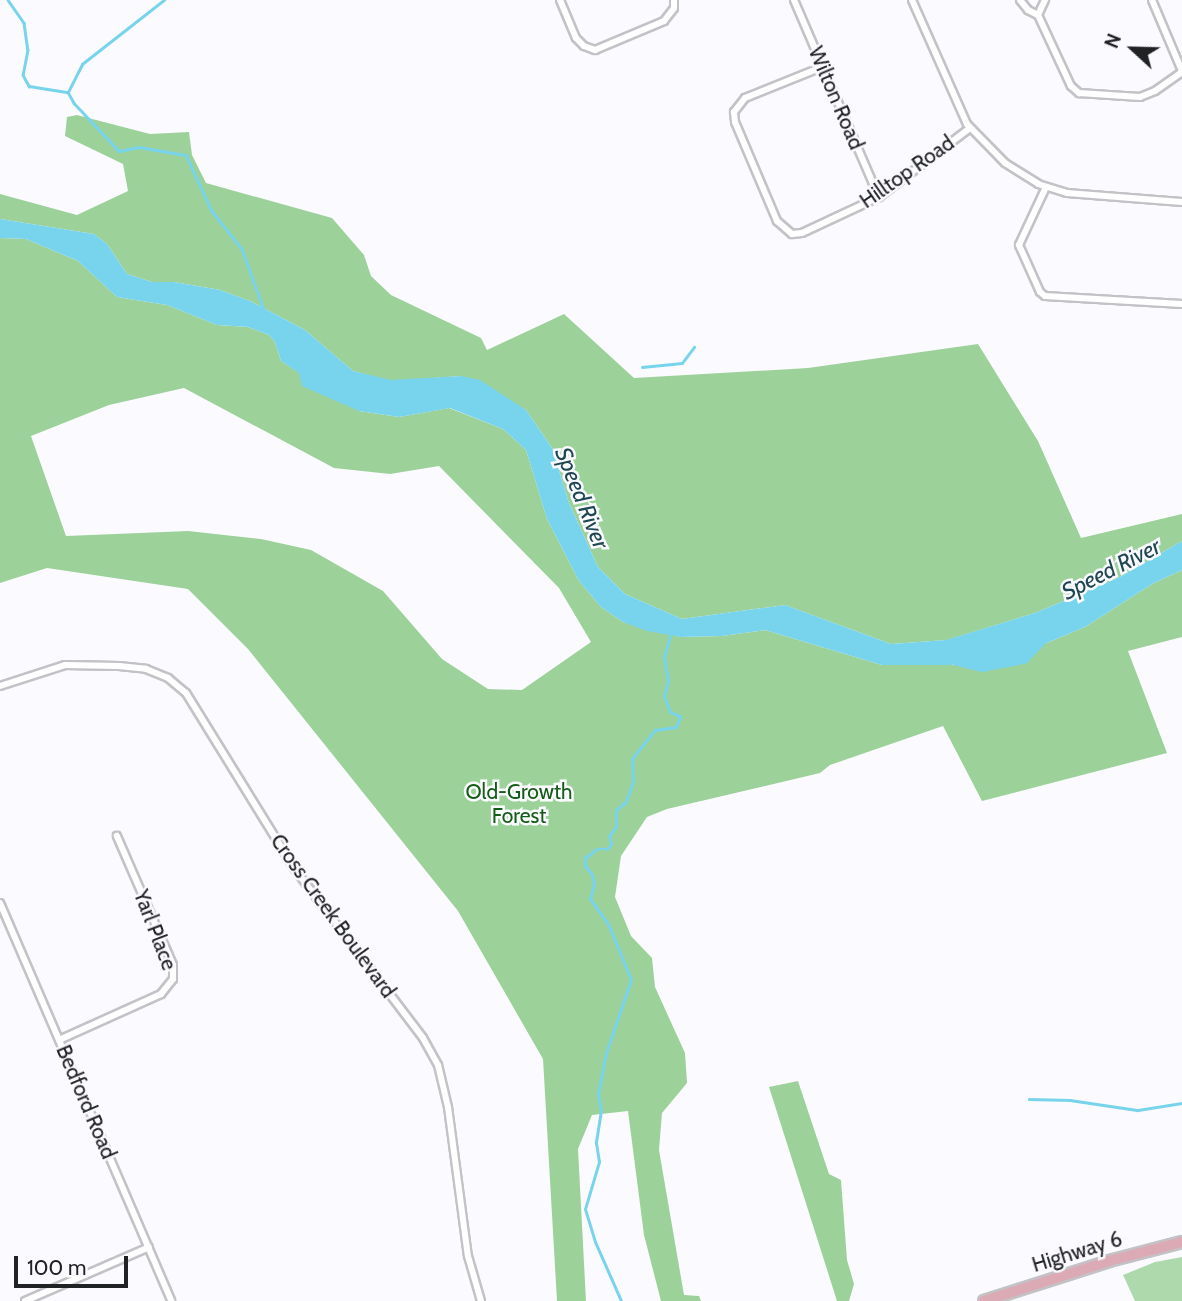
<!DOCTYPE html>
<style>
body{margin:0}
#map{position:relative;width:1182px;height:1301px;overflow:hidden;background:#fbfbff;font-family:Cabin,sans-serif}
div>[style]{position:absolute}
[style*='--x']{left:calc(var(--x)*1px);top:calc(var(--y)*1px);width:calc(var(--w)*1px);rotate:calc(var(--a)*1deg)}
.green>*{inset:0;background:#aed9ac}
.forest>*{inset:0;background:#9dd19a}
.water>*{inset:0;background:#78d3ed}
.stream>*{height:2.5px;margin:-1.25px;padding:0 1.25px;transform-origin:1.25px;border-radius:1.25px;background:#78d3ed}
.river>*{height:14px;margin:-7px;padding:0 7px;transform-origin:7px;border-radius:7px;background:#78d3ed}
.roads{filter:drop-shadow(2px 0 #c3c3c7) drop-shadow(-2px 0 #c3c3c7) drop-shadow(0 2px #c3c3c7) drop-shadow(0 -2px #c3c3c7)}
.minor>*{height:6px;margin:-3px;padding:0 3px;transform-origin:3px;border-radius:3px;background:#fff}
.primary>*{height:10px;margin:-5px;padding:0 5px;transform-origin:5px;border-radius:5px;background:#dcaab5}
span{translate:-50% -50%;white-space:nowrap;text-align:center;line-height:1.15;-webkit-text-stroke:5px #fbfbff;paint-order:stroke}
.street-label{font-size:21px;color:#212223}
.park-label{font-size:21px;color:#145d17}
.water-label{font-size:23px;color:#1e4753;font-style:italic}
.north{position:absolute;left:1098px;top:14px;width:70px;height:70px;-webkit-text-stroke:5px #fbfbff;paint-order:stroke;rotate:292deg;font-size:19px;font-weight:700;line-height:28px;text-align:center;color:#212223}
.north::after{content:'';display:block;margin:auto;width:24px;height:32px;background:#212223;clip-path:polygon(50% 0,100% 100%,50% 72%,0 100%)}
.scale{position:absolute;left:14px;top:1256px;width:114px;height:32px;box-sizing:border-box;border:4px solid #212223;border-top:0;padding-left:9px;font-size:21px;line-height:24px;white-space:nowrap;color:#212223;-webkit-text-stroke:5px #fbfbff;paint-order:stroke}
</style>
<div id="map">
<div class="green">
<div style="clip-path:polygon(1182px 1257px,1182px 1301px,1135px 1301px,1123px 1275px,1155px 1262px)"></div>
</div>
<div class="forest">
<div style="clip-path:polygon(77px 115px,150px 134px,189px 132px,192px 155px,206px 183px,332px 218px,364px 255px,371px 276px,391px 295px,481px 338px,487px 350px,564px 314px,634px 378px,808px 368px,978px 344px,1038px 441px,1081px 538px,1182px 514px,1182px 541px,1118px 578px,1035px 613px,947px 640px,891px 644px,785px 605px,682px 619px,625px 594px,598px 567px,569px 503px,552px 448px,526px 410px,461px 376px,391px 381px,353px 371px,305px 330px,250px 301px,220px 290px,174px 282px,152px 282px,127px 274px,107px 244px,94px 234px,0 219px,0 194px,77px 215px,128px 191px,123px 164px,65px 136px,67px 117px)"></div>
<div style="clip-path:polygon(evenodd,0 238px,26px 239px,78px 261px,117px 297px,167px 305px,217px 325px,248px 327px,269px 335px,275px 342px,281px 361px,359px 411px,399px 417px,449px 408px,503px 429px,526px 450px,547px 519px,579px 581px,601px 607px,623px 622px,681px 637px,722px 636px,765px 630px,882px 665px,950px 665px,1006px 660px,1085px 627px,1152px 584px,1182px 570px,1182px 637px,1128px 651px,1167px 753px,982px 801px,943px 726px,830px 765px,820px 773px,667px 809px,647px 817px,621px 856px,615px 897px,631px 936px,652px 958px,655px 987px,685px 1053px,687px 1083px,662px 1113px,659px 1150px,684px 1295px,699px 1296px,701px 1301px,661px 1301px,644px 1235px,628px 1111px,592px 1115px,578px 1149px,586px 1301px,557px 1301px,543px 1059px,458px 911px,248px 649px,188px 589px,47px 568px,0 583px,0 238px,184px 388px,334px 468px,390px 474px,439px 466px,559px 588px,591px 642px,522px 690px,488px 689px,442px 659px,383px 591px,311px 550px,261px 539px,188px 531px,66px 536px,31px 436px,109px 405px,184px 388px)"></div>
<div style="clip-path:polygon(798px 1081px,829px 1174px,841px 1180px,847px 1260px,854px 1284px,849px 1301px,837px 1301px,769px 1087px)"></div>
</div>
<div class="water">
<div style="clip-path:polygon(0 219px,94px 234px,107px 244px,127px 274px,152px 282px,174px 282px,220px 290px,250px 301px,305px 330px,353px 371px,391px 380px,461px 376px,480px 380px,526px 410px,552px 448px,569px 503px,598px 567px,625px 594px,682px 619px,785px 605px,891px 644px,946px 640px,1035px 613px,1118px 578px,1182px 541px,1182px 570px,1152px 584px,1085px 627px,1006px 660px,950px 665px,882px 665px,765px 630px,722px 636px,681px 637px,647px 631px,623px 622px,601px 607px,579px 581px,547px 519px,526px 450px,503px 429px,450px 408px,399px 417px,359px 411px,302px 386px,299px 373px,281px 361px,275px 342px,269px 335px,248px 327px,217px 325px,167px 305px,117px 297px,78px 261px,26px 239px,0 238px)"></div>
</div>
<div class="stream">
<div style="--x:8;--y:0;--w:28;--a:55"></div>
<div style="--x:24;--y:23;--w:27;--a:82"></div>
<div style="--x:28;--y:50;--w:25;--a:101"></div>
<div style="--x:23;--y:75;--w:13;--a:61"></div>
<div style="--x:29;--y:86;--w:39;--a:9"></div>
<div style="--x:68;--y:92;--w:13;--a:61"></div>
<div style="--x:74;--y:103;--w:66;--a:46.8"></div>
<div style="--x:119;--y:151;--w:20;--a:-11"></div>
<div style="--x:139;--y:147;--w:48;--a:9.7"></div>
<div style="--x:186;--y:155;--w:62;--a:65.1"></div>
<div style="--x:212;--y:211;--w:48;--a:51.7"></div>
<div style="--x:242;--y:249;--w:68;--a:70.2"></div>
<div style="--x:68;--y:92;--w:31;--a:-63"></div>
<div style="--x:82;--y:64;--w:104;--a:-38"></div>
<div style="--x:642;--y:367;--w:40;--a:-5.7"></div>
<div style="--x:682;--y:363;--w:20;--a:-53"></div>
<div style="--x:1029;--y:1099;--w:41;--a:1.4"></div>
<div style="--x:1070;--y:1100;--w:69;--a:8.4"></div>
<div style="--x:1138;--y:1110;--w:45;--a:-9"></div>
<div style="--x:621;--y:1301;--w:64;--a:-113.8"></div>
<div style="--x:595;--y:1242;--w:34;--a:-107"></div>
<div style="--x:585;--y:1209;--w:49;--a:-73.4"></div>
<div style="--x:599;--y:1162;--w:20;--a:-99"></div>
<div style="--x:596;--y:1142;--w:30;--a:-81"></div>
<div style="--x:601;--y:1112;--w:18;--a:-99"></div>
<div style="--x:598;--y:1094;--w:42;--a:-79"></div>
<div style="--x:606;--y:1053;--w:77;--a:-71.1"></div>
<div style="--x:631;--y:980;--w:58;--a:-112.2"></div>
<div style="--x:609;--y:926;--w:33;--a:-125"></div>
<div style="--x:590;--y:899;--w:16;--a:-75"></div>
<div style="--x:594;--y:884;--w:9;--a:-103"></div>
<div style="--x:592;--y:875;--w:11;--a:-128"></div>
<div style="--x:585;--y:866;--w:8;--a:-90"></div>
<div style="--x:585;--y:858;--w:15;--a:-37"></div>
<div style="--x:597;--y:849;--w:10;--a:0"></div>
<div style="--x:607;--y:849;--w:6;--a:-51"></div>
<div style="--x:611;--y:844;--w:8;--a:-104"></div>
<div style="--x:609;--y:836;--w:11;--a:-52"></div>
<div style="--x:616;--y:827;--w:17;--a:-90"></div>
<div style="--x:616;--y:810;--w:13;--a:-39"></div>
<div style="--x:626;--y:802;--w:21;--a:-71"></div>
<div style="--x:633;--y:782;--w:23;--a:-92"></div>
<div style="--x:632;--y:759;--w:37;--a:-52"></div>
<div style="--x:655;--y:730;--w:21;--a:-8"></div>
<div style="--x:676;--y:727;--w:11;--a:-68"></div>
<div style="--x:680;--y:717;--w:11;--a:-153"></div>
<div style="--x:670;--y:712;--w:17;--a:-111"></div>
<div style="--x:664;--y:696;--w:16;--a:-75"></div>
<div style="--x:668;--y:681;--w:24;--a:-99"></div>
<div style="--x:664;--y:657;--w:26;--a:-74"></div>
</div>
<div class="river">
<div style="--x:958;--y:659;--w:25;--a:14"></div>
<div style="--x:982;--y:665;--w:42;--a:-11"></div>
<div style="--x:1023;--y:657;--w:29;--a:-46"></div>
</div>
<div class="roads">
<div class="minor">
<div style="--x:560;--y:0;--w:41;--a:67.2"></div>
<div style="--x:576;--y:38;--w:11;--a:45"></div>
<div style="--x:584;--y:46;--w:12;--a:20"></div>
<div style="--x:595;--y:50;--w:75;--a:-22.8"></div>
<div style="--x:664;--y:21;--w:16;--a:-52"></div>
<div style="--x:674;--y:8;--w:8;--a:-90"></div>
<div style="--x:794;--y:0;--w:215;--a:66.7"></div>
<div style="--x:912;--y:0;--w:136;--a:66.1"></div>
<div style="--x:967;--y:124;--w:54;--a:45.7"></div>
<div style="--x:1005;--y:163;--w:39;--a:32"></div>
<div style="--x:1038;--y:184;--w:30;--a:17"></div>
<div style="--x:1067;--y:193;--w:115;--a:4.5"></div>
<div style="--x:1020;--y:0;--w:13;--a:51"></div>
<div style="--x:1028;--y:10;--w:11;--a:27"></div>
<div style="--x:1152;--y:0;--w:77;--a:67.1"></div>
<div style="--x:1038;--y:15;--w:78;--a:65.1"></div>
<div style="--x:1071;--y:86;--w:11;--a:41"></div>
<div style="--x:1079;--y:93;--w:61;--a:3.8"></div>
<div style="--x:1140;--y:97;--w:16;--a:-22"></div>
<div style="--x:1155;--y:91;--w:33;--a:-35"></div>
<div style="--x:1038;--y:15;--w:17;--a:-65"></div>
<div style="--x:822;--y:67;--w:83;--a:158.1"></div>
<div style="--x:745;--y:98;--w:18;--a:128"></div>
<div style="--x:734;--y:112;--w:10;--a:84"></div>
<div style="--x:735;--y:122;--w:108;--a:67"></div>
<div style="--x:777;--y:221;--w:20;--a:41"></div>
<div style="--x:792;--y:234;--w:10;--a:-6"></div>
<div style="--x:802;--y:233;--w:85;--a:-25.1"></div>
<div style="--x:879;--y:197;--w:114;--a:-37.2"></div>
<div style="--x:1046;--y:187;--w:64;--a:115"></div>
<div style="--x:1019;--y:245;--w:51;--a:65.9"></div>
<div style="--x:1040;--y:292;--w:6;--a:39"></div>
<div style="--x:1045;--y:296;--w:137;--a:3.3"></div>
<div style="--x:0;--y:686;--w:68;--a:-17.9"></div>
<div style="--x:65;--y:665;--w:54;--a:1.1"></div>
<div style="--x:119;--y:666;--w:27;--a:6"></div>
<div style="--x:146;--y:669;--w:24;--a:22"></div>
<div style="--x:168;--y:678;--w:23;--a:40"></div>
<div style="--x:186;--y:693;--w:206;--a:58.3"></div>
<div style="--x:294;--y:868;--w:213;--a:52.8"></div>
<div style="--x:423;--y:1038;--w:31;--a:61"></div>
<div style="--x:438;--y:1065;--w:43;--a:76.6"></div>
<div style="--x:448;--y:1107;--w:150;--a:82.4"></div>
<div style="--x:468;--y:1256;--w:47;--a:73.9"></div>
<div style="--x:0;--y:903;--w:433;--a:66.7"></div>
<div style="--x:59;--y:1040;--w:112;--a:-24.3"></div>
<div style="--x:161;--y:994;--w:19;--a:-51"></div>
<div style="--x:173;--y:979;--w:14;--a:-90"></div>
<div style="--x:173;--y:965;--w:141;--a:-113.5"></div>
<div style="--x:25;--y:1301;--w:135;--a:-23.5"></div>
</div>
<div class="primary">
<div style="--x:984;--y:1301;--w:131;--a:-17.7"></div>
<div style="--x:1109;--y:1261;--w:75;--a:-14.6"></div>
</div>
</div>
<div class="street-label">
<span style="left:836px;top:98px;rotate:67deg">Wilton Road</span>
<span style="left:907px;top:172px;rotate:-35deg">Hilltop Road</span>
<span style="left:333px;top:916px;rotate:54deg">Cross Creek Boulevard</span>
<span style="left:155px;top:930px;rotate:69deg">Yarl Place</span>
<span style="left:86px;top:1102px;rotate:67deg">Bedford Road</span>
<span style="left:1077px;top:1252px;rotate:-17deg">Highway 6</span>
</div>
<div class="park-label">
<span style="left:519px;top:804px">Old-Growth<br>Forest</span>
</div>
<div class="water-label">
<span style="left:582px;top:498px;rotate:68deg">Speed River</span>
<span style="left:1111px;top:569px;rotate:-27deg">Speed River</span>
</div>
<div class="north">N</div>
<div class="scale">100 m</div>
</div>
